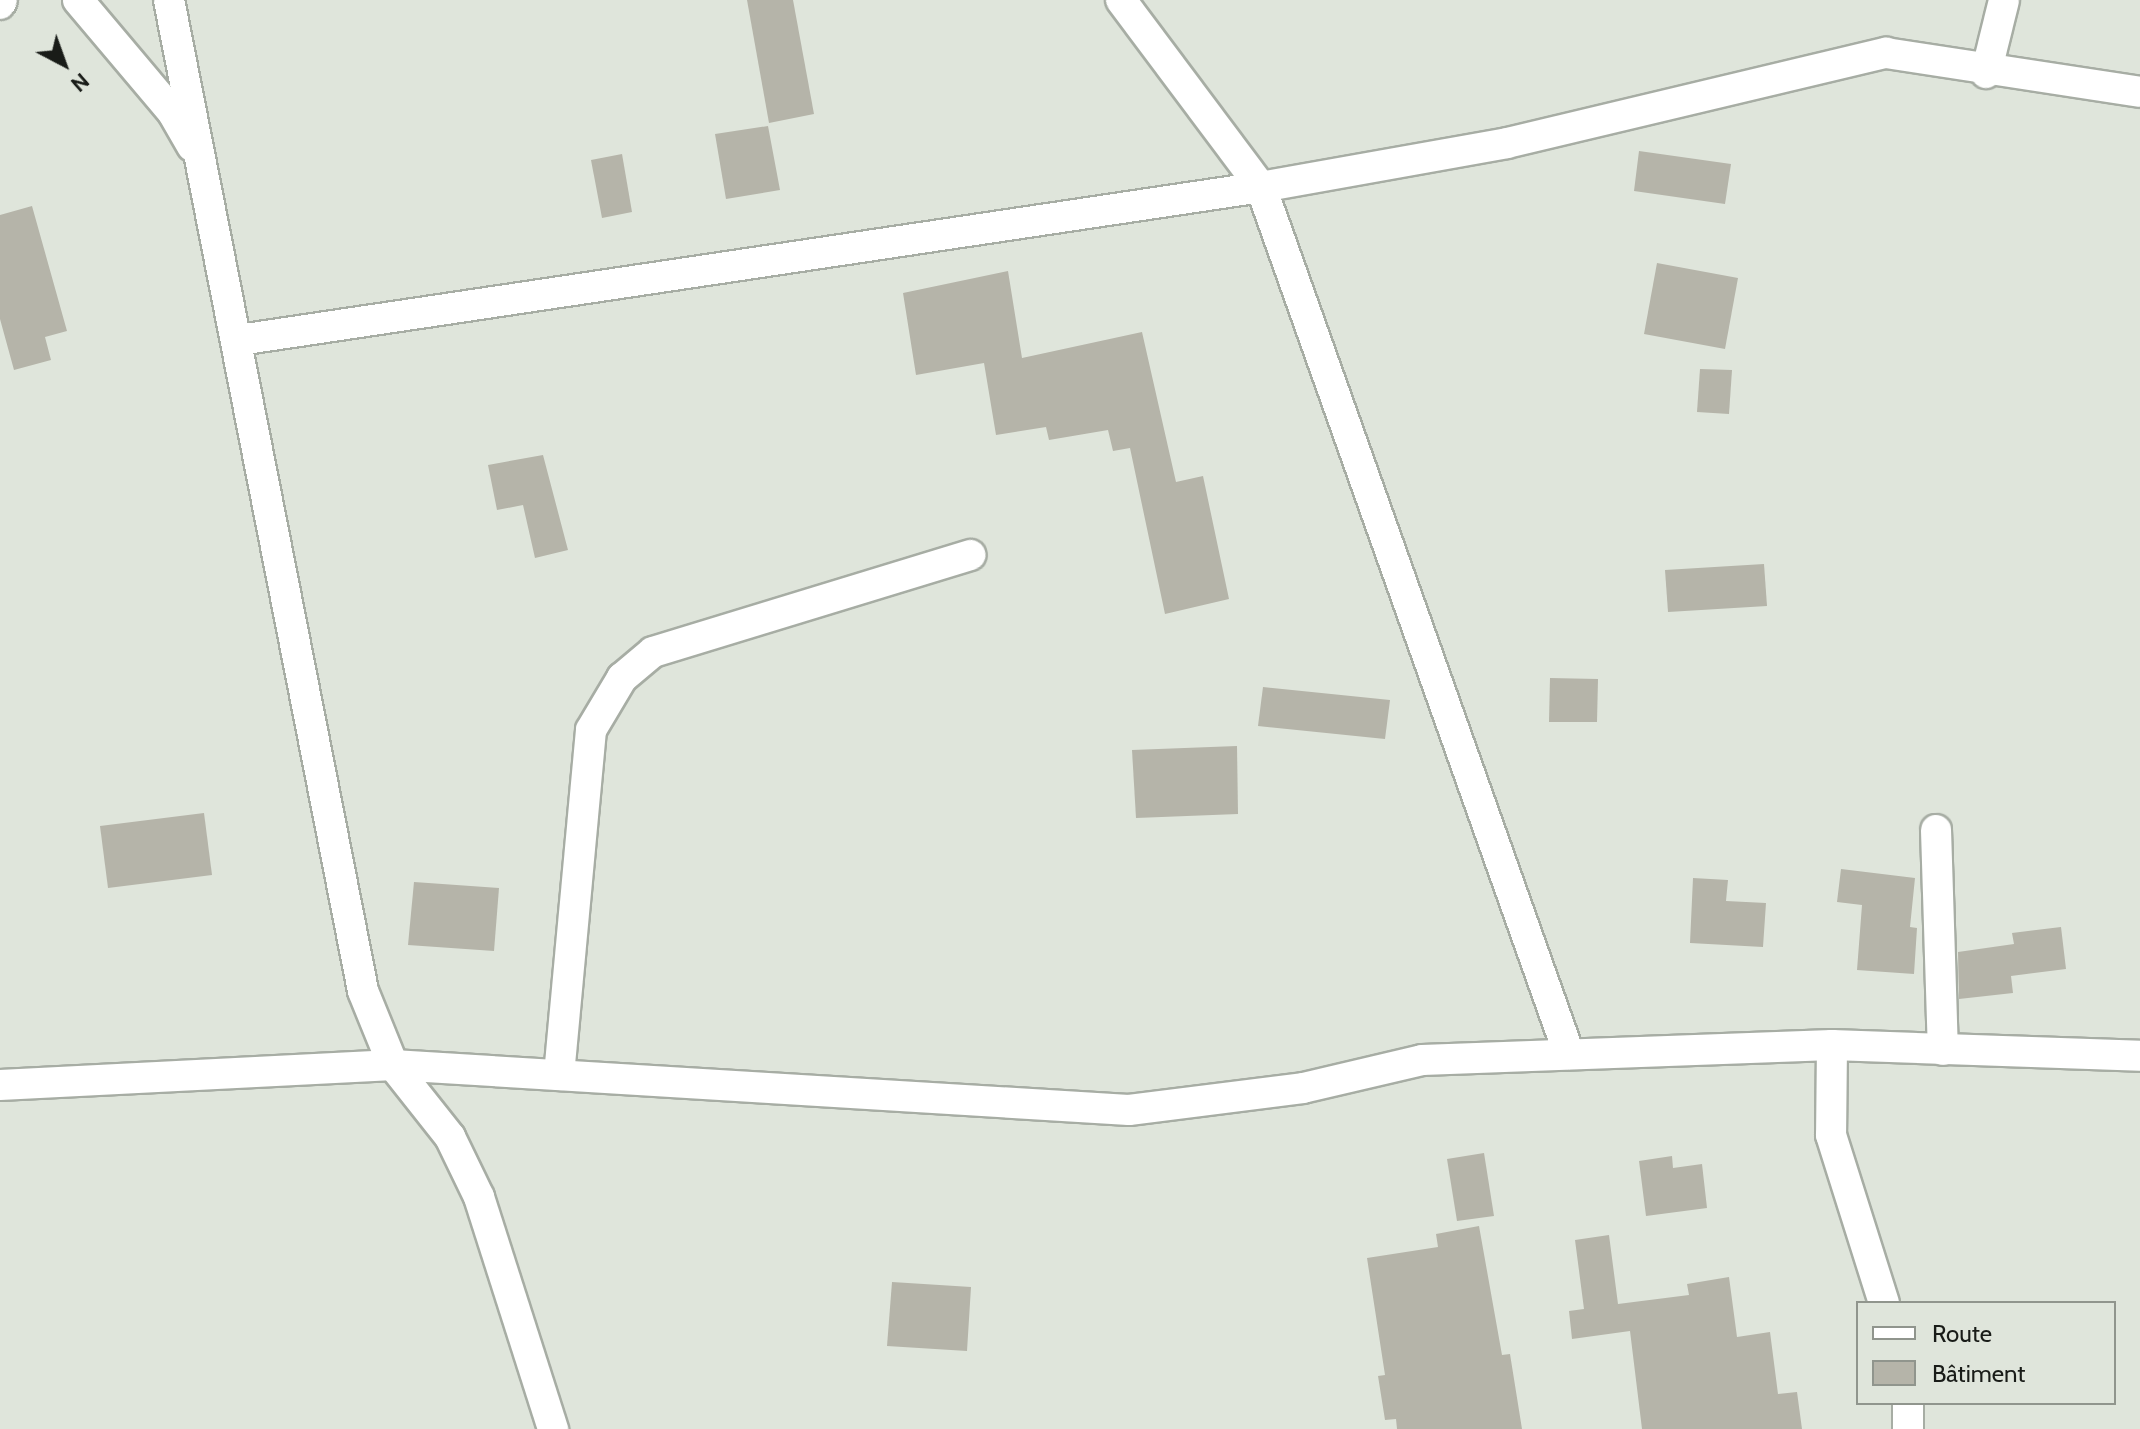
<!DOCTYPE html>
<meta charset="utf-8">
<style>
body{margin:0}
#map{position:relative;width:2140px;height:1429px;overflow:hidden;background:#dfe5db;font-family:Cabin,sans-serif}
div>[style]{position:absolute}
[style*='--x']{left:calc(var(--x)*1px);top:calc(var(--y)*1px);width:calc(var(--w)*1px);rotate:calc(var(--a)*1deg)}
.building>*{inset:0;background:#b5b4a9}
.roads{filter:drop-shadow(2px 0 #a7ada4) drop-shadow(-2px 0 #a7ada4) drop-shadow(0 2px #a7ada4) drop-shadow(0 -2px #a7ada4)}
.street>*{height:30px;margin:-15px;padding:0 15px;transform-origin:15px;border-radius:15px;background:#fff}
span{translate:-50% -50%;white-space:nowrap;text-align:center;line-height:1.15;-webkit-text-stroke:6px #dfe5db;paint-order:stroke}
.legend{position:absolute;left:1856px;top:1301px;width:260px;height:104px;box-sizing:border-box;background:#dfe5db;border:2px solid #90958d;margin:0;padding:10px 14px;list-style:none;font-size:24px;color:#191c18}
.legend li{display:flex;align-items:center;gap:16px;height:40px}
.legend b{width:40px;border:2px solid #90958d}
.north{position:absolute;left:24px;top:24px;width:80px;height:80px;-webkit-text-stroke:6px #dfe5db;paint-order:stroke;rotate:139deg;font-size:22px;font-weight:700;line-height:32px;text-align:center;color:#191c18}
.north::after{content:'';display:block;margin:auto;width:28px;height:36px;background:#191c18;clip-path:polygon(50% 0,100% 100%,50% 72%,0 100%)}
</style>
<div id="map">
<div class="building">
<div style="clip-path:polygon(747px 0,793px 0,814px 114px,769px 123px)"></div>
<div style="clip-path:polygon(768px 126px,780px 190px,726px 199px,715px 134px)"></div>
<div style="clip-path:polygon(1639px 151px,1731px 164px,1725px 204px,1634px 191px)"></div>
<div style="clip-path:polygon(622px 154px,632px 212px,602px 218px,591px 160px)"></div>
<div style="clip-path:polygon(32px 206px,67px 331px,45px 337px,51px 360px,14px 370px,0 319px,0 215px)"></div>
<div style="clip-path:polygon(1657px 263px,1738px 278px,1725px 349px,1644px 334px)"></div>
<div style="clip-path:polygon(1008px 271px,1022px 358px,1142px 332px,1176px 482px,1203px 476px,1229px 599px,1165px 614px,1130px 448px,1113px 451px,1108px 430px,1049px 440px,1046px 427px,996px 435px,984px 363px,916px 375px,903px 293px)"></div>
<div style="clip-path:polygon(1700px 369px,1732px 370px,1729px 414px,1697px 412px)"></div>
<div style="clip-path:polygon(543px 455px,568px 550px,535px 558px,523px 505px,497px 510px,488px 465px)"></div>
<div style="clip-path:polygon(1764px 564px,1767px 606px,1668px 612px,1665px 570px)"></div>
<div style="clip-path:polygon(1550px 678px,1598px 679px,1597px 722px,1549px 722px)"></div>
<div style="clip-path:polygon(1263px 687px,1390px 700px,1385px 739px,1258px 726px)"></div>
<div style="clip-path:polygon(1237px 746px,1238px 814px,1136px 818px,1132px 750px)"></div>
<div style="clip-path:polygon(204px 813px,212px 875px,108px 888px,100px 826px)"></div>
<div style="clip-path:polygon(1841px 869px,1915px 878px,1910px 927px,1917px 928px,1914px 974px,1857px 970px,1862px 905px,1837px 902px)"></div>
<div style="clip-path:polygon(1693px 878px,1728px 880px,1726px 901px,1766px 903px,1763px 947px,1690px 943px)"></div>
<div style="clip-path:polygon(414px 882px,499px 888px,494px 951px,408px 945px)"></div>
<div style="clip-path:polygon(2061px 927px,2066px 969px,2011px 976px,2013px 993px,1959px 999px,1958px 952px,2014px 944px,2012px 933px)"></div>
<div style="clip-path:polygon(1484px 1153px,1494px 1216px,1457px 1221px,1447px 1159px)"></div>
<div style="clip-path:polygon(1672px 1156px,1673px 1168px,1702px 1164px,1707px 1208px,1646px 1216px,1639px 1161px)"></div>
<div style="clip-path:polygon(1479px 1226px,1502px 1355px,1510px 1354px,1522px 1429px,1397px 1429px,1396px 1419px,1385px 1420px,1378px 1376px,1385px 1375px,1367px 1258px,1438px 1247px,1436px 1234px)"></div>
<div style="clip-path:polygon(1609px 1235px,1618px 1304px,1689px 1295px,1687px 1284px,1729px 1277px,1737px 1337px,1770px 1332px,1778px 1394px,1797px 1392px,1802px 1429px,1642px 1429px,1630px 1331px,1572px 1339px,1569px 1311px,1584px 1309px,1575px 1240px)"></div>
<div style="clip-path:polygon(892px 1282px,971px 1287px,967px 1351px,887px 1346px)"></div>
</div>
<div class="roads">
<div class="street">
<div style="--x:78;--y:0;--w:148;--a:49.9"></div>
<div style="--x:173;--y:113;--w:38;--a:60"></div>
<div style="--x:169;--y:0;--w:1010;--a:78.92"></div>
<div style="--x:363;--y:991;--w:80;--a:67.9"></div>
<div style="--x:393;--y:1065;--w:92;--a:51.6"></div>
<div style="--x:450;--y:1137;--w:67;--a:64.2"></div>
<div style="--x:479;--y:1197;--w:244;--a:72.3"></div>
<div style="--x:1121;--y:0;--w:234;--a:53.2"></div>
<div style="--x:1261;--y:187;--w:920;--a:70.44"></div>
<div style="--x:0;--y:4;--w:4;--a:-63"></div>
<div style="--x:1986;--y:73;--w:75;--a:-76.1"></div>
<div style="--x:239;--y:340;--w:1033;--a:-8.51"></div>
<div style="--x:1261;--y:187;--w:250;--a:-10.1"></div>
<div style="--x:1507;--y:143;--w:390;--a:-13.4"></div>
<div style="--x:1886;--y:53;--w:257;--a:8.7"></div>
<div style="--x:1936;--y:830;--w:220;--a:88.2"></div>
<div style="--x:1832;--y:1045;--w:90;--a:90.6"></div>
<div style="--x:1831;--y:1135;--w:176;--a:72.5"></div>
<div style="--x:559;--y:1075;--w:346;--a:-84.7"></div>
<div style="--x:591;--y:730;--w:61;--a:-59.2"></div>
<div style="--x:622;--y:678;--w:40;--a:-40"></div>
<div style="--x:653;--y:652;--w:332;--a:-17"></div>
<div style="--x:0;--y:1085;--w:394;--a:-2.9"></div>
<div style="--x:393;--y:1065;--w:737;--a:3.5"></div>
<div style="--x:1129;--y:1110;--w:175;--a:-7.2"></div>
<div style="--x:1303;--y:1088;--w:122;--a:-13.2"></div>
<div style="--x:1422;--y:1060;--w:410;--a:-2.1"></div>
<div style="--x:1832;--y:1045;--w:308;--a:2"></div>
<div style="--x:1908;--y:1403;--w:26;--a:90"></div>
</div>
</div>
<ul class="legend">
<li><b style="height:10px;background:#fff"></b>Route</li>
<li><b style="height:22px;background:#b5b4a9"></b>Bâtiment</li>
</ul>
<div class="north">N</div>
</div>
